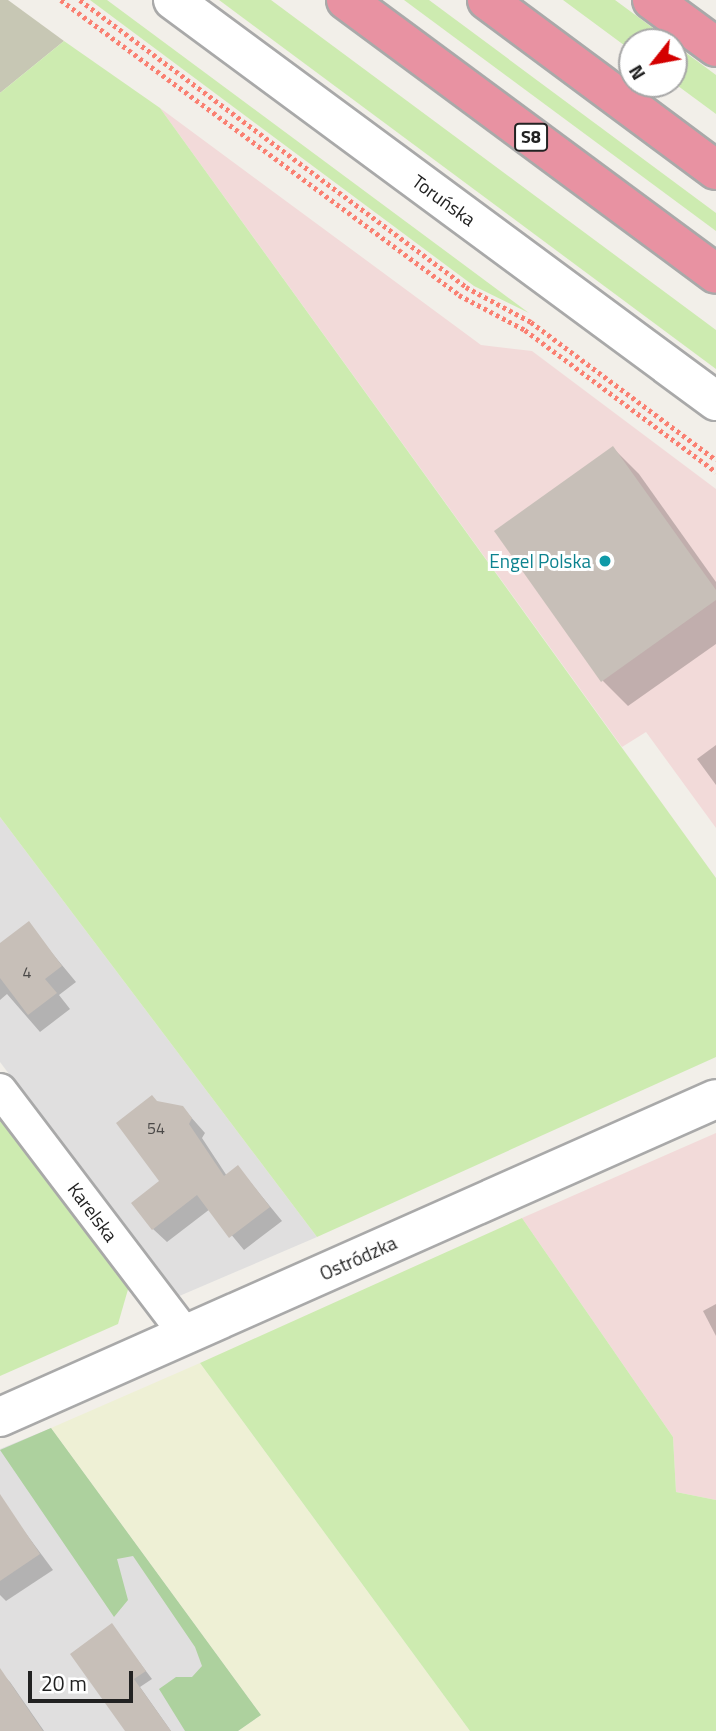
<!DOCTYPE html>
<meta charset="utf-8">
<style>
body{margin:0}
#map{position:relative;width:716px;height:1731px;overflow:hidden;background:#f2efe9;font-family:"Titillium Web",sans-serif}
div>[style]{position:absolute}
[style*='--x']{left:calc(var(--x)*1px);top:calc(var(--y)*1px);width:calc(var(--w)*1px);rotate:calc(var(--a)*1deg)}
.residential>*{inset:0;background:#e0dfdf}
.commercial>*{inset:0;background:#f2dad9}
.construction>*{inset:0;background:#c7c7b4}
.farmland>*{inset:0;background:#eef0d5}
.grass>*{inset:0;background:#cdebb0}
.forest>*{inset:0;background:#add19e}
.shadow>*{inset:0;background:#0003}
.building>*{inset:0;background:#c7bfb8}
.path>*{height:4.5px;margin-top:-2.25px;transform-origin:0;background:repeating-linear-gradient(90deg,#fa8072 0 3.5px,transparent 0 7px)}
.roads{filter:drop-shadow(2px 0 #a9a9a9) drop-shadow(-2px 0 #a9a9a9) drop-shadow(0 2px #a9a9a9) drop-shadow(0 -2px #a9a9a9)}
.minor>*{height:32px;margin:-16px;padding:0 16px;transform-origin:16px;border-radius:16px;background:#fff}
.tertiary>*{height:38px;margin:-19px;padding:0 19px;transform-origin:19px;border-radius:19px;background:#fff}
.motorway>*{height:38px;margin:-19px;padding:0 19px;transform-origin:19px;border-radius:19px;background:#e892a2}
.dots>*{width:19px;height:19px;translate:-50% -50%;box-sizing:border-box;border:4px solid #fff;border-radius:50%}
span{translate:-50% -50%;white-space:nowrap;text-align:center;line-height:1.15;-webkit-text-stroke:6px #fff;paint-order:stroke}
.number-label{font-size:16px;color:#4b4948}
.number-label span{-webkit-text-stroke-width:0}
.shield-label span{padding:2px 5px;background:#fff;border:2px solid;border-radius:5px;-webkit-text-stroke-width:0}
.shield-label{font-size:18px;color:#222;font-weight:700}
.street-label{font-size:19px;color:#222}
.culture-label{font-size:19px;color:#0d838f}
.right{translate:-100% -50%;text-align:right}
.north{position:absolute;left:618px;top:28px;width:70px;height:70px;box-sizing:border-box;background:#fff;border:2px solid #a7a7a7;border-radius:50%;rotate:239deg;font-size:19px;font-weight:700;line-height:28px;text-align:center;color:#222}
.north::after{content:'';display:block;margin:auto;width:24px;height:32px;background:#d40000;clip-path:polygon(50% 0,100% 100%,50% 72%,0 100%)}
.scale{position:absolute;left:28px;top:1671px;width:105px;height:32px;box-sizing:border-box;border:4px solid #222;border-top:0;padding-left:9px;font-size:21px;line-height:24px;white-space:nowrap;color:#222;-webkit-text-stroke:5px #fff;paint-order:stroke}
</style>
<div id="map">
<div class="residential">
<div style="clip-path:polygon(0 817px,317px 1237px,177px 1297px,0 1062px)"></div>
<div style="clip-path:polygon(51px 1428px,261px 1715px,238px 1731px,0 1731px,0 1449px)"></div>
</div>
<div class="commercial">
<div style="clip-path:polygon(160px 108px,481px 345px,532px 351px,716px 489px,716px 828px,646px 732px,622px 747px)"></div>
<div style="clip-path:polygon(716px 1133px,716px 1500px,676px 1492px,673px 1437px,522px 1218px)"></div>
</div>
<div class="construction">
<div style="clip-path:polygon(0 0,8px 0,64px 41px,0 93px)"></div>
</div>
<div class="farmland">
<div style="clip-path:polygon(200px 1363px,470px 1731px,238px 1731px,261px 1715px,51px 1428px)"></div>
</div>
<div class="grass">
<div style="clip-path:polygon(90px 0,107px 0,529px 313px,474px 286px)"></div>
<div style="clip-path:polygon(219px 0,271px 0,716px 330px,716px 369px)"></div>
<div style="clip-path:polygon(404px 0,429px 0,716px 213px,716px 231px)"></div>
<div style="clip-path:polygon(563px 0,615px 0,672px 42px,632px 42px,632px 51px)"></div>
<div style="clip-path:polygon(64px 41px,160px 108px,716px 878px,716px 1057px,317px 1237px,0 817px,0 93px)"></div>
<div style="clip-path:polygon(674px 44px,716px 75px,716px 114px,674px 83px)"></div>
<div style="clip-path:polygon(0 1105px,131px 1279px,118px 1324px,0 1376px)"></div>
<div style="clip-path:polygon(522px 1218px,673px 1437px,676px 1492px,716px 1500px,716px 1731px,470px 1731px,200px 1363px)"></div>
</div>
<div class="forest">
<div style="clip-path:polygon(51px 1428px,261px 1715px,238px 1731px,185px 1731px,159px 1689px,176px 1677px,192px 1677px,202px 1666px,195px 1647px,133px 1556px,117px 1559px,128px 1600px,114px 1617px,0 1450px)"></div>
</div>
<div class="shadow">
<div style="clip-path:polygon(613px 448px,639px 474px,716px 582px,716px 644px,628px 706px,603px 681px)"></div>
<div style="clip-path:polygon(716px 745px,716px 785px,697px 759px)"></div>
<div style="clip-path:polygon(28px 924px,76px 982px,59px 995px,70px 1009px,40px 1032px,7px 994px,0 1000px,0 945px)"></div>
<div style="clip-path:polygon(158px 1103px,183px 1108px,205px 1133px,202px 1138px,227px 1176px,238px 1167px,282px 1221px,244px 1250px,210px 1209px,167px 1242px,153px 1229px,162px 1181px)"></div>
<div style="clip-path:polygon(716px 1304px,716px 1336px,703px 1311px)"></div>
<div style="clip-path:polygon(10px 1512px,53px 1570px,6px 1601px,0 1595px,0 1519px)"></div>
<div style="clip-path:polygon(112px 1626px,152px 1679px,140px 1687px,171px 1731px,127px 1731px)"></div>
<div style="clip-path:polygon(3px 1675px,10px 1682px,44px 1731px,7px 1731px,0 1721px)"></div>
</div>
<div class="building">
<div style="clip-path:polygon(613px 446px,716px 590px,716px 600px,601px 682px,494px 531px)"></div>
<div style="clip-path:polygon(29px 921px,62px 966px,45px 979px,57px 993px,28px 1015px,0 978px,0 943px)"></div>
<div style="clip-path:polygon(152px 1095px,157px 1101px,183px 1106px,192px 1118px,189px 1124px,224px 1176px,238px 1165px,270px 1207px,229px 1238px,197px 1195px,152px 1230px,131px 1203px,159px 1181px,116px 1123px)"></div>
<div style="clip-path:polygon(0 1494px,40px 1554px,0 1581px)"></div>
<div style="clip-path:polygon(112px 1623px,146px 1671px,134px 1679px,171px 1731px,125px 1731px,70px 1654px)"></div>
<div style="clip-path:polygon(0 1668px,43px 1731px,0 1731px)"></div>
</div>
<div class="path">
<div style="--x:61;--y:0;--w:495;--a:36.5"></div>
<div style="--x:459;--y:295;--w:75;--a:27.9"></div>
<div style="--x:525;--y:330;--w:238;--a:36.6"></div>
<div style="--x:80;--y:0;--w:481;--a:36.6"></div>
<div style="--x:466;--y:287;--w:74;--a:28.3"></div>
<div style="--x:531;--y:322;--w:231;--a:36.7"></div>
</div>
<div class="roads">
<div class="minor">
<div style="--x:0;--y:1090;--w:306;--a:52.8"></div>
</div>
<div class="tertiary">
<div style="--x:173;--y:0;--w:675;--a:36.45"></div>
<div style="--x:0;--y:1417;--w:783;--a:-23.95"></div>
</div>
<div class="motorway">
<div style="--x:346;--y:0;--w:460;--a:36.5"></div>
<div style="--x:487;--y:0;--w:285;--a:36.6"></div>
<div style="--x:652;--y:0;--w:79;--a:36.3"></div>
</div>
</div>
<div class="dots">
<div style="left:605px;top:561px;background:#0f9aa8"></div>
</div>
<div class="number-label">
<span style="left:27px;top:972px">4</span>
<span style="left:156px;top:1128px">54</span>
</div>
<div class="shield-label">
<span style="left:531px;top:137px">S8</span>
</div>
<div class="street-label">
<span style="left:444px;top:200px;rotate:36deg">Toruńska</span>
<span style="left:93px;top:1212px;rotate:53deg">Karelska</span>
<span style="left:358px;top:1258px;rotate:-24deg">Ostródzka</span>
</div>
<div class="culture-label">
<span class="right" style="left:591px;top:561px">Engel Polska</span>
</div>
<div class="north">N</div>
<div class="scale">20 m</div>
</div>
